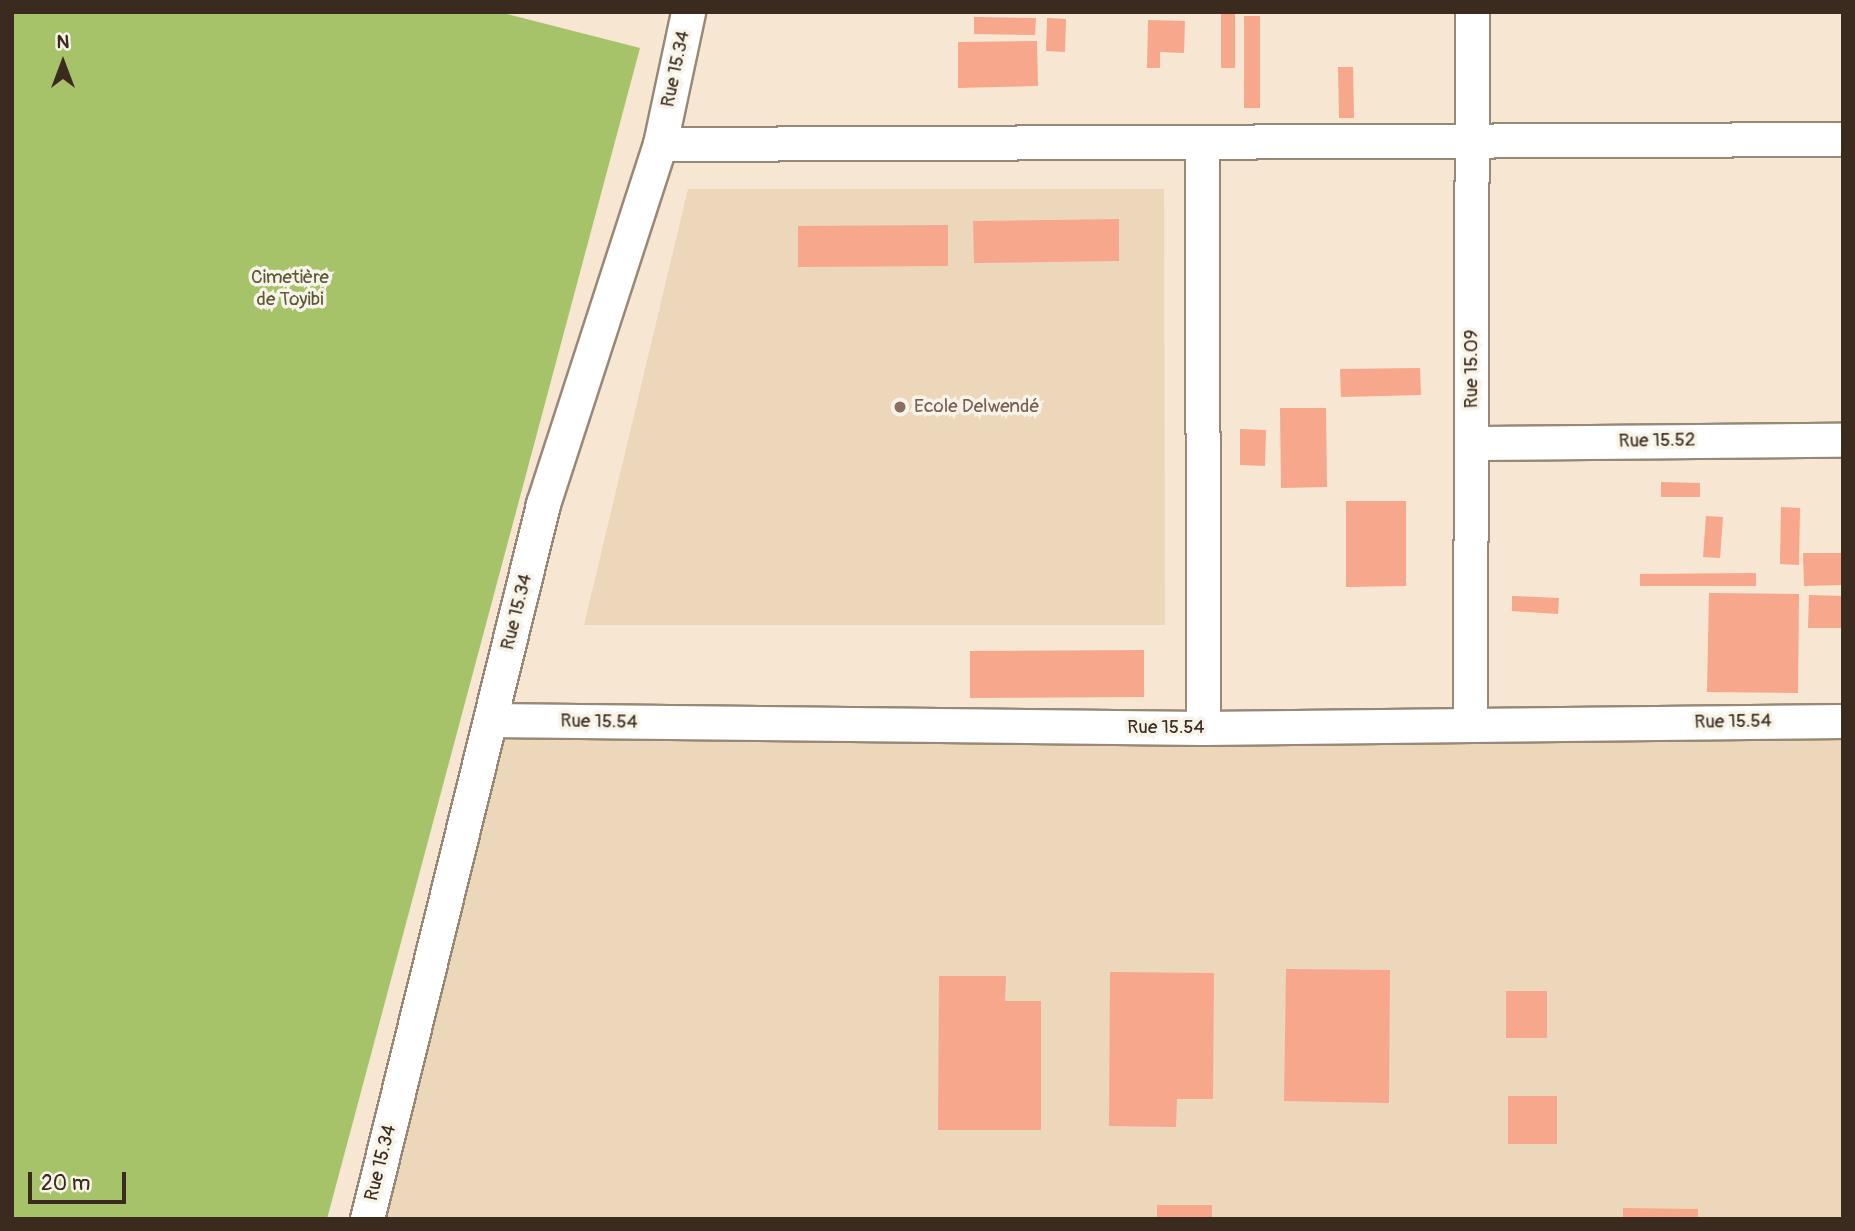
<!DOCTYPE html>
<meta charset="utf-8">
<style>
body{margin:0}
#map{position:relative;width:1855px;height:1231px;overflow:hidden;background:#f6e6d2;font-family:Pangolin,sans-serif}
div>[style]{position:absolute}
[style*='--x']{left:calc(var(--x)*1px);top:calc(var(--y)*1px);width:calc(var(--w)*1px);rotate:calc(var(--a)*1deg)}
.built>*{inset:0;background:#edd7bb}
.green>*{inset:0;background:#a7c36a}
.building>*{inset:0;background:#f6a78c}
.roads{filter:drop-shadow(2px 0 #988878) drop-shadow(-2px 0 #988878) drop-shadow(0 2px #988878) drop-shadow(0 -2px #988878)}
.street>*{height:33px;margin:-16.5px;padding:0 16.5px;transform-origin:16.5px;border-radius:16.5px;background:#fff}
.dots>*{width:19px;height:19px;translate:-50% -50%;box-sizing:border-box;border:4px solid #f7f3e8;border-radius:50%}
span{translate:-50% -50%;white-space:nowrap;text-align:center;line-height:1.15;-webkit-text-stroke:7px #f7f3e8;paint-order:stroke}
.street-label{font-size:19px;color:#3b2a1e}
.park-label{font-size:19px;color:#5b5835}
.education-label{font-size:19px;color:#785e54}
.left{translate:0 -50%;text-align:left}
.frame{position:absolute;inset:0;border:14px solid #3b2a1e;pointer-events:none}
.north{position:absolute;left:28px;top:28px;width:70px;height:70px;-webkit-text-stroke:5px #f7f3e8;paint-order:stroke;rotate:0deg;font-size:19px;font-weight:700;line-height:28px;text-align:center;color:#3b2a1e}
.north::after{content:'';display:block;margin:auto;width:24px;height:32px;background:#3b2a1e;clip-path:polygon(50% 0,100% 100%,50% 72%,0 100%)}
.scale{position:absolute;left:28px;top:1172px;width:98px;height:32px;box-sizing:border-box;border:4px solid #3b2a1e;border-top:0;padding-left:9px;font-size:21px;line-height:24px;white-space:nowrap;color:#3b2a1e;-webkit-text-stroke:5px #f7f3e8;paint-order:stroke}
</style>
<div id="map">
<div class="built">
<div style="clip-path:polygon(688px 189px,1164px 189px,1165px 625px,584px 625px)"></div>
<div style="clip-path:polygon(490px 720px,1843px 721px,1843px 1219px,367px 1219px)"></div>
</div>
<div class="green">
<div style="clip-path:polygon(12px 12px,499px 12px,640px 48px,327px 1219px,12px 1219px)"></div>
</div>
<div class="building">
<div style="clip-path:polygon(1221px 14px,1235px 14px,1235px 68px,1221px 68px)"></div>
<div style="clip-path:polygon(1244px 16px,1260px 16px,1260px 108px,1244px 108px)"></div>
<div style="clip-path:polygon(974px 17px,1036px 18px,1035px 35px,974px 34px)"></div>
<div style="clip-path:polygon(1047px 18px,1066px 19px,1065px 52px,1046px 51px)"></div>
<div style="clip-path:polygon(1148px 20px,1185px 21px,1184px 53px,1160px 52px,1160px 68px,1147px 68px)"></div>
<div style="clip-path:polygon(1037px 41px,1038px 86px,958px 88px,958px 42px)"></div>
<div style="clip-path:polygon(1338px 67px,1353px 67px,1354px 118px,1339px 118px)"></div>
<div style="clip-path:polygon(1119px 219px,1119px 261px,974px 263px,973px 221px)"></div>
<div style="clip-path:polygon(948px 225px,948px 266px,798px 267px,798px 226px)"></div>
<div style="clip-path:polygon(1420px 368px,1421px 395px,1341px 397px,1340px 369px)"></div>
<div style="clip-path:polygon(1280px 408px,1326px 408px,1327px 487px,1281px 488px)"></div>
<div style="clip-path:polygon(1240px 429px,1266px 430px,1265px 466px,1240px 465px)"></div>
<div style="clip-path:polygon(1661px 482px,1700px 483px,1700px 497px,1661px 497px)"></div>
<div style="clip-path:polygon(1346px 501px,1406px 501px,1406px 586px,1346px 587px)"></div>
<div style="clip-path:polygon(1781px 507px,1800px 508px,1799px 565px,1780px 564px)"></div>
<div style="clip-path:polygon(1706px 516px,1723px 517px,1720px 558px,1703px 557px)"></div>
<div style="clip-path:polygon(1803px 553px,1843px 553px,1843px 585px,1804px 586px)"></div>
<div style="clip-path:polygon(1756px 573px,1756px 586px,1640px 586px,1640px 574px)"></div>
<div style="clip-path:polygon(1709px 593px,1799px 594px,1798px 693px,1707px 692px)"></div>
<div style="clip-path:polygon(1809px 595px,1843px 596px,1843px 628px,1808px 628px)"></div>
<div style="clip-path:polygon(1512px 596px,1559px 598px,1558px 614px,1512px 611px)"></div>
<div style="clip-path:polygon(1144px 650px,1144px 697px,970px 698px,970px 651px)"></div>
<div style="clip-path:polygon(1286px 969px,1390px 970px,1389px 1103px,1284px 1101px)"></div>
<div style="clip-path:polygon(1110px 972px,1214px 973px,1213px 1099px,1177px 1099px,1176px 1127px,1109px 1126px)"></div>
<div style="clip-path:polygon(939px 976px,1006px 976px,1005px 1001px,1041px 1001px,1041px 1130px,938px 1130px)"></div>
<div style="clip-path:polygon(1506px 991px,1547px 991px,1547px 1038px,1506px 1038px)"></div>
<div style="clip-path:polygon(1508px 1096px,1557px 1096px,1557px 1144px,1508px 1144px)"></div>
<div style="clip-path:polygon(1157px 1205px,1212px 1205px,1212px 1219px,1157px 1219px)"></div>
<div style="clip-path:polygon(1623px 1208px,1698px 1209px,1698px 1219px,1623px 1219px)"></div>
</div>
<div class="roads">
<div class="street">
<div style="--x:1202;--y:143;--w:585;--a:89.9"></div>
<div style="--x:660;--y:144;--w:1183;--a:-0.24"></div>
<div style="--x:1472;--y:443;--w:371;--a:-0.5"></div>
<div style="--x:490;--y:720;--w:713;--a:0.64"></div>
<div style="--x:1203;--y:728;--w:640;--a:-0.63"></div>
<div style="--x:1470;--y:725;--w:713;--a:-89.84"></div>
<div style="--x:367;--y:1219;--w:736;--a:-76.17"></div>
<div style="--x:543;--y:504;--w:379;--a:-72"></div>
<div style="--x:660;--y:144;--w:135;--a:-78"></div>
</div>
</div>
<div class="dots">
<div style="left:900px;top:407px;background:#8d6e63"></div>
</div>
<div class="street-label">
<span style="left:676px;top:69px;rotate:-78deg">Rue 15.34</span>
<span style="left:1472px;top:369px;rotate:-90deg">Rue 15.09</span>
<span style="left:1657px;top:441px;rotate:-1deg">Rue 15.52</span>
<span style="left:517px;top:612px;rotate:-76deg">Rue 15.34</span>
<span style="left:599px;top:722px;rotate:1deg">Rue 15.54</span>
<span style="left:1733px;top:722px;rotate:-1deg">Rue 15.54</span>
<span style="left:1166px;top:728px">Rue 15.54</span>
<span style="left:381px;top:1163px;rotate:-76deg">Rue 15.34</span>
</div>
<div class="park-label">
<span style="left:290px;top:289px">Cimetière<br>de Toyibi</span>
</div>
<div class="education-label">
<span class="left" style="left:914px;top:407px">Ecole Delwendé</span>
</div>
<div class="frame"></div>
<div class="north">N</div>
<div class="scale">20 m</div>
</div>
